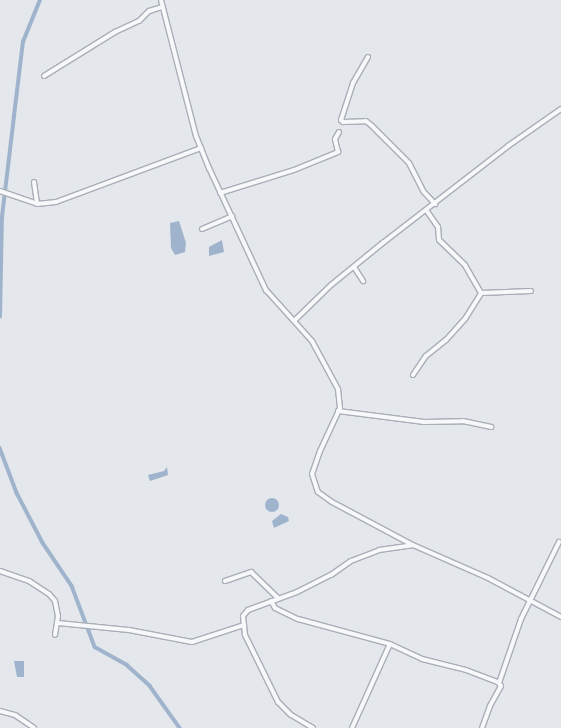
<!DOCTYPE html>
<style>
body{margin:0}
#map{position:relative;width:561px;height:728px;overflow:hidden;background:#e4e7ec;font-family:Inter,sans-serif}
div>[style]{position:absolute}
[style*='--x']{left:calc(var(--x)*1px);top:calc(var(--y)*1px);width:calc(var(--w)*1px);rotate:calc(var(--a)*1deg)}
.water>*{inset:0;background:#9fb4cc}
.round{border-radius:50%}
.canal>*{height:3.5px;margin:-1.75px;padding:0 1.75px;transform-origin:1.75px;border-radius:1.75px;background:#9fb4cc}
.roads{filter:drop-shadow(1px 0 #a9aeb7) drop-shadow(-1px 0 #a9aeb7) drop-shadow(0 1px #a9aeb7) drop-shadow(0 -1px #a9aeb7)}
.minor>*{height:4px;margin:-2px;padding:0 2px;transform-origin:2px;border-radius:2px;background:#f7f8fa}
span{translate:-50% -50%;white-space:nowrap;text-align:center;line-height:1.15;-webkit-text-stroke:3.5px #f4f6f9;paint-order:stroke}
</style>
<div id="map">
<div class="water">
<div style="clip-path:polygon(179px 221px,186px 243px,185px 252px,175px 255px,171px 248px,170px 223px)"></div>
<div style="clip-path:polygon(222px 240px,224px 252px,209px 256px,209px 247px)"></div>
<div style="clip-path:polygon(167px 467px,168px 475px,150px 481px,148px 475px,164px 471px)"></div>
<div class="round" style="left:265px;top:498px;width:14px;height:14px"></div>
<div style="clip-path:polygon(281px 514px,288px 517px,289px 521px,274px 528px,272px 521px)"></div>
<div style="clip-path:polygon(14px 661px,24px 661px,24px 677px,17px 677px)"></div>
</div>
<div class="canal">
<div style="--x:0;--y:317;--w:100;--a:-88.9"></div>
<div style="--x:2;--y:217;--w:102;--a:-83.2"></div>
<div style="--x:14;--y:116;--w:75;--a:-83.1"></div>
<div style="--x:23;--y:42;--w:45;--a:-68"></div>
<div style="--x:0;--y:448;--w:48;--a:69.3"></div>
<div style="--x:17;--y:493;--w:56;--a:62.5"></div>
<div style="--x:43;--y:543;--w:52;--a:56"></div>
<div style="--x:72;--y:586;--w:65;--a:69.3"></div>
<div style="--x:95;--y:647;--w:37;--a:29"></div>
<div style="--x:127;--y:665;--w:31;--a:42"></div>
<div style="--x:150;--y:686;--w:52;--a:54.5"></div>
</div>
<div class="roads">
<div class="minor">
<div style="--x:161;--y:0;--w:140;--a:75.6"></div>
<div style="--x:196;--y:136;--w:35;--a:68"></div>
<div style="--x:209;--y:168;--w:135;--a:65"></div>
<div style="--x:266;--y:290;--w:69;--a:48"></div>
<div style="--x:312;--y:341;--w:55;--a:61.6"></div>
<div style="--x:338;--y:389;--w:19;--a:84"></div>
<div style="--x:340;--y:408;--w:47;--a:114.9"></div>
<div style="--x:320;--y:451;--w:24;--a:109"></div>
<div style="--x:312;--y:474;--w:19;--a:72"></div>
<div style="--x:318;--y:492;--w:17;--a:36"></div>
<div style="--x:332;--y:502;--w:92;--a:28"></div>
<div style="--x:413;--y:545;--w:82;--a:23.7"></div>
<div style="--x:488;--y:578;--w:83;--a:28.1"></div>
<div style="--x:368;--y:57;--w:30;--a:120"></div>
<div style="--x:353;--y:83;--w:39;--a:108"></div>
<div style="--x:341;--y:120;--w:3;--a:45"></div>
<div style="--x:343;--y:122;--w:23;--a:-2"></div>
<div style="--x:366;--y:121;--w:6;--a:39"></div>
<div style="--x:371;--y:125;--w:54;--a:45"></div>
<div style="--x:409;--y:163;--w:31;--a:63"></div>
<div style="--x:423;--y:191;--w:18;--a:47"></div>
<div style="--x:44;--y:76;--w:84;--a:-31.8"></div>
<div style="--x:115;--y:32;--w:26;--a:-25"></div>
<div style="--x:139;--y:21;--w:14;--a:-45"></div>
<div style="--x:149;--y:11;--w:14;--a:-17"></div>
<div style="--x:34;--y:182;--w:22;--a:82"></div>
<div style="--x:0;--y:191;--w:39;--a:19"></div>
<div style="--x:37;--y:204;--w:19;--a:-6"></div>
<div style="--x:56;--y:202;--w:155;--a:-20.4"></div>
<div style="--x:220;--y:193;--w:77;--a:-17.3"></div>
<div style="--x:294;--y:170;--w:48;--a:-22.2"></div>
<div style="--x:338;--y:152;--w:13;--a:-103"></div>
<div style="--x:335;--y:139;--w:8;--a:-60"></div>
<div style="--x:202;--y:229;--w:33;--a:-23"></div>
<div style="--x:354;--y:267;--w:17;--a:57"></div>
<div style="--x:481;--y:293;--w:50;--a:-2.3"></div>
<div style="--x:295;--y:320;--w:50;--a:-44.2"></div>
<div style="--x:331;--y:285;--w:68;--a:-39.1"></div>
<div style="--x:384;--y:242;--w:157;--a:-37.7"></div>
<div style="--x:508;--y:146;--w:65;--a:-34.9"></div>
<div style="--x:413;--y:375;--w:23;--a:-56"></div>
<div style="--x:426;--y:356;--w:26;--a:-39"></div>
<div style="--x:446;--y:340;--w:28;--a:-48"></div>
<div style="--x:465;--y:319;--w:31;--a:-58"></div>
<div style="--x:481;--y:293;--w:32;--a:-120"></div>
<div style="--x:465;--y:265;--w:36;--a:-136"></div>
<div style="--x:439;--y:240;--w:13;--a:-94"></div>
<div style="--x:438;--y:227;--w:19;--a:-125"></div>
<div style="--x:338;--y:411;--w:87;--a:7.3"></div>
<div style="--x:424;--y:422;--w:39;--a:-1"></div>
<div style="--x:463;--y:421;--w:29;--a:12"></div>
<div style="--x:0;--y:571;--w:31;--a:19"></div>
<div style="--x:29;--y:581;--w:24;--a:33"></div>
<div style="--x:49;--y:594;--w:9;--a:49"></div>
<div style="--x:55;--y:601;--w:15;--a:79"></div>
<div style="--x:58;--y:616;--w:19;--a:99"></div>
<div style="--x:225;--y:581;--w:28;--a:-19"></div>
<div style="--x:251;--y:572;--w:37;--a:44"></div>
<div style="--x:271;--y:601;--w:8;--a:60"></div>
<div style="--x:275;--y:608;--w:25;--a:26"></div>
<div style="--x:298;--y:619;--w:95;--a:15.2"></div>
<div style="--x:390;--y:644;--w:35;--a:25"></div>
<div style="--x:422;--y:659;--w:45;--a:14"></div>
<div style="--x:466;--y:670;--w:34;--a:21"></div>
<div style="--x:498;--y:682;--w:5;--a:53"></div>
<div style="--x:501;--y:686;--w:23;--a:119"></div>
<div style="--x:490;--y:706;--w:23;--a:110"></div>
<div style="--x:58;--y:623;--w:71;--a:5.6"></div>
<div style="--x:129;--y:630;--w:64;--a:10.8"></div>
<div style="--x:192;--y:642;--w:55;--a:-18.1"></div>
<div style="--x:499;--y:683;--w:68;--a:-71"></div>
<div style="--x:521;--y:619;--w:86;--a:-63.7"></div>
<div style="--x:0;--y:711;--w:16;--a:15"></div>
<div style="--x:15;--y:715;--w:23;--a:34"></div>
<div style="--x:313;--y:728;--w:26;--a:-149"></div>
<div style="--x:291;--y:715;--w:18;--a:-135"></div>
<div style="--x:278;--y:702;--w:75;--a:-116.2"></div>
<div style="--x:245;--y:635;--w:19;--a:-96"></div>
<div style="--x:243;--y:616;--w:8;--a:-50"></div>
<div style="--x:248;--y:610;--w:52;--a:-20.2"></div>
<div style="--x:297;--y:592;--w:38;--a:-27"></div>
<div style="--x:331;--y:575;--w:24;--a:-35"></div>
<div style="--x:351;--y:561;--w:30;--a:-21"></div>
<div style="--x:379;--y:550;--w:34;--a:-8"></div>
<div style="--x:352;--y:728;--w:92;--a:-65.7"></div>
</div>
</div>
</div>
